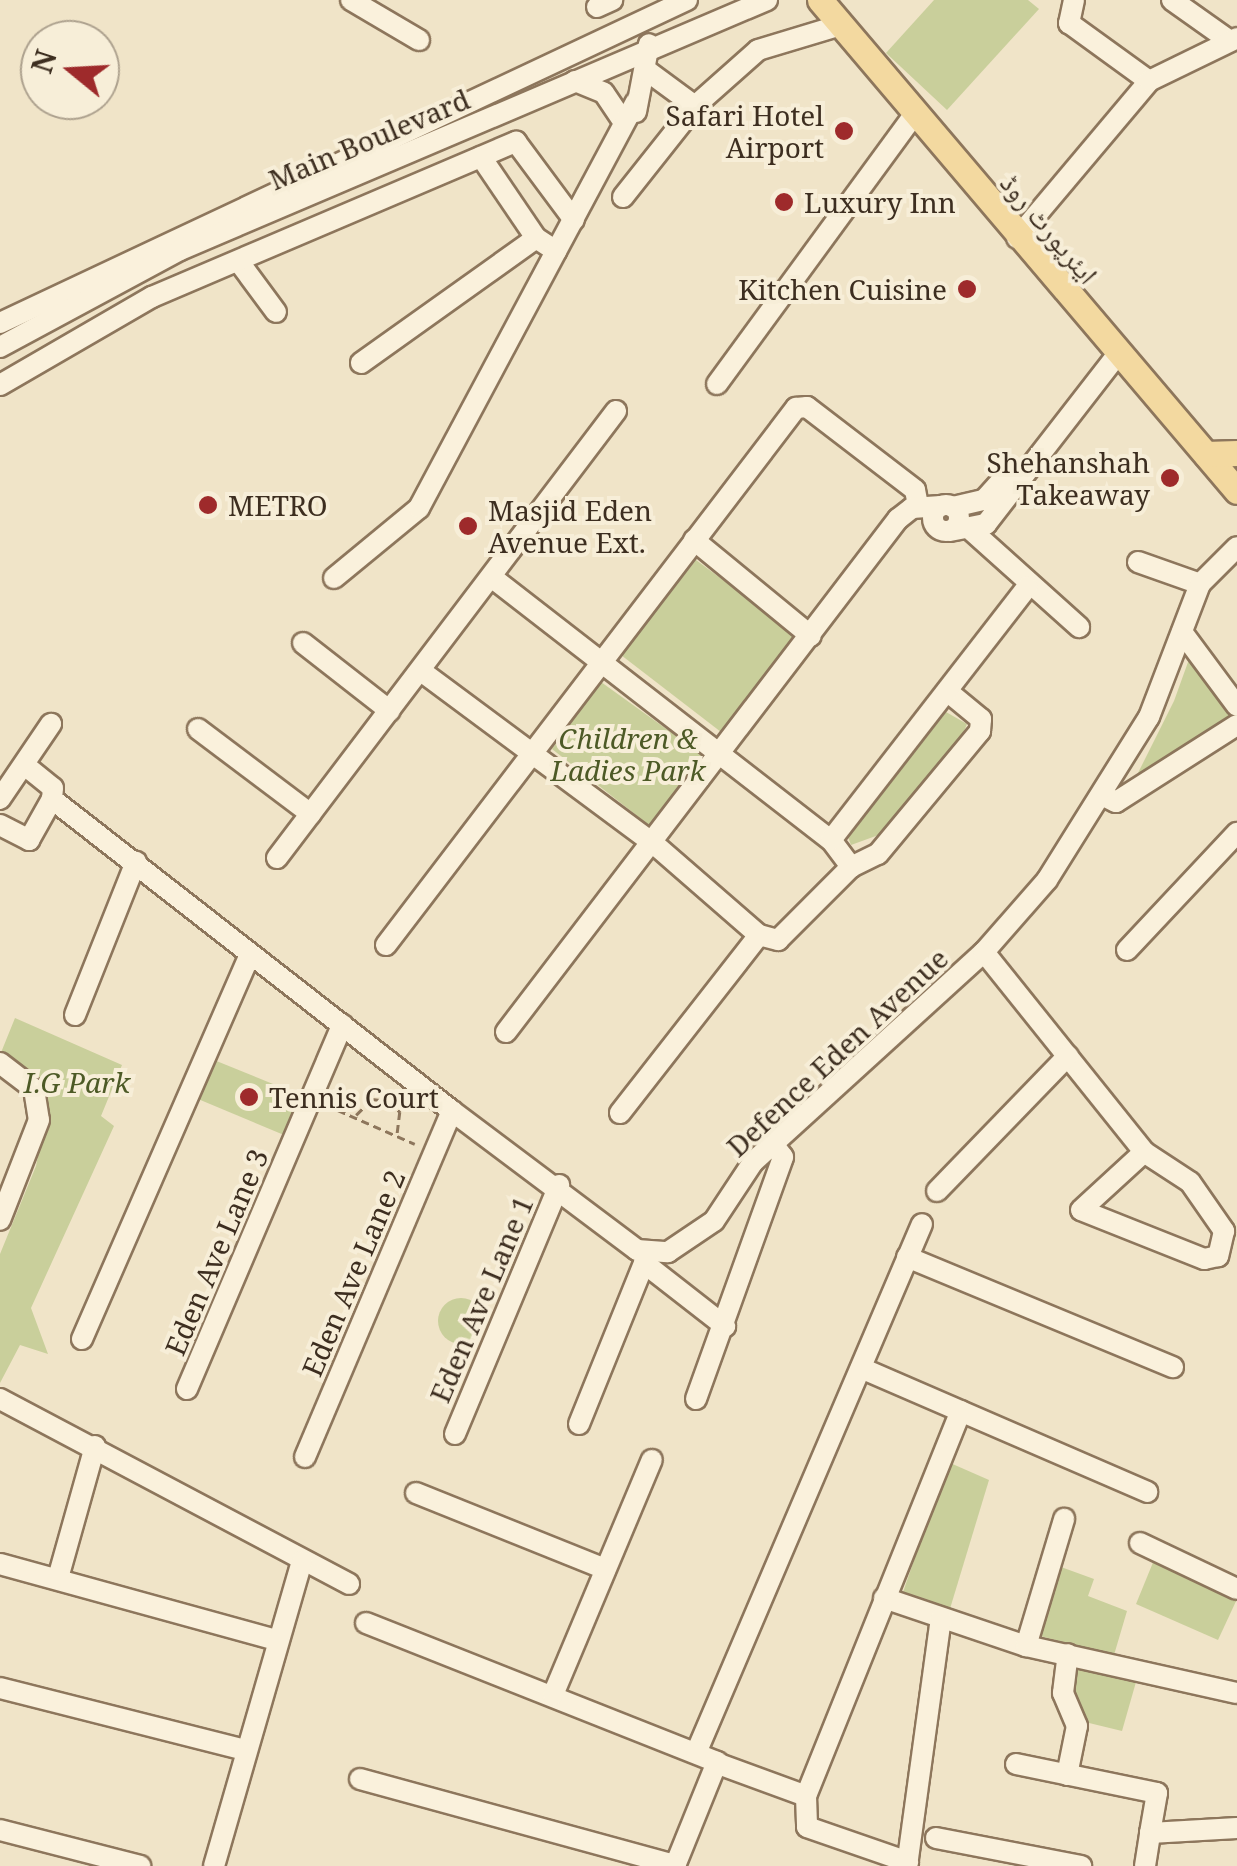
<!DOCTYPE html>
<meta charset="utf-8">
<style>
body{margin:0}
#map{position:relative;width:1237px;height:1866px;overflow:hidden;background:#f0e4c8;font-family:"Noto Serif","Noto Naskh Arabic",serif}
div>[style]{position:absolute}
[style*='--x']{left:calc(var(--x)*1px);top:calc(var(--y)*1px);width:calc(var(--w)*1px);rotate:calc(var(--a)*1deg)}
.green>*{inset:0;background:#c9cf9b}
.round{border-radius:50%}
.path>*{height:2.5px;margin-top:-1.25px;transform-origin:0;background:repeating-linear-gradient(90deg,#8d765c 0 8px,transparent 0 13px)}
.roads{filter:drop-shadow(2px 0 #8d765c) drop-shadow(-2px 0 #8d765c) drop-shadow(0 2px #8d765c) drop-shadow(0 -2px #8d765c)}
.minor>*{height:20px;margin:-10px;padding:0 10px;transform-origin:10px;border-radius:10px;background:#faf1dc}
.minor>.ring{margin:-10px;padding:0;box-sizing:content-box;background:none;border:20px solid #faf1dc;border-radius:50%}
.major>*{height:25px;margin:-12.5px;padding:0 12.5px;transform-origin:12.5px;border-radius:12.5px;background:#f3d9a0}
.dots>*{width:28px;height:28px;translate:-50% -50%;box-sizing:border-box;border:5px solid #f7eed8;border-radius:50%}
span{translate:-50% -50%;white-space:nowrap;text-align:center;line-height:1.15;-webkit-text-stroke:8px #f7eed8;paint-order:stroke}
.poi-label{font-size:28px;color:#3d2e20}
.right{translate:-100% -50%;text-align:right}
.left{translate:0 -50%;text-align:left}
.street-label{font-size:28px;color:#3d2e20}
.park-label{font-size:28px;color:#4d5a26;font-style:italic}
.north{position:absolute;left:20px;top:20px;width:100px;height:100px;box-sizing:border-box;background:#f7eed8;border:2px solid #ada18e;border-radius:50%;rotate:288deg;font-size:28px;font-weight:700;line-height:40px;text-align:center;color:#3d2e20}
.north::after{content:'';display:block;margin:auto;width:35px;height:45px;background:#9e2a2b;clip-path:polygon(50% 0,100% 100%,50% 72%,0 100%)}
</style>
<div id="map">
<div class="green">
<div style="clip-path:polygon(934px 0,1028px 0,1039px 9px,947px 110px,886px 53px)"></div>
<div style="clip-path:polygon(696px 560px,797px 635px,721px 732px,621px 655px)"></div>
<div style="clip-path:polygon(1192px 651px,1236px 716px,1134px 781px,1174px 701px)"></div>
<div style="clip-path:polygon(601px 682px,704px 756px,650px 826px,552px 749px)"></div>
<div style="clip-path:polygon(946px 712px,967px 724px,959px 743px,884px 833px,851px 845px,848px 837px)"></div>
<div style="clip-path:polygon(15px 1018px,122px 1065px,101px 1116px,114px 1126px,31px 1308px,48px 1354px,20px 1345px,0 1383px,0 1254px,36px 1166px,48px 1102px,0 1055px)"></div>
<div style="clip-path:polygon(214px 1060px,300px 1095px,284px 1135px,198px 1099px)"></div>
<div class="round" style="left:438px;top:1298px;width:46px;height:46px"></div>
<div style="clip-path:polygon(948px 1462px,989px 1480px,949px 1612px,902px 1595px)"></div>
<div style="clip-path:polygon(1154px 1560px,1237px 1599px,1218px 1640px,1136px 1604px)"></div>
<div style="clip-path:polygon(1061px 1567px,1094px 1579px,1088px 1596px,1127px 1611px,1114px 1655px,1040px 1636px)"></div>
<div style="clip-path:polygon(1077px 1666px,1136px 1682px,1122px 1731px,1085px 1722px,1070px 1690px)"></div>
</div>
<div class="path">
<div style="--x:326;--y:1105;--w:97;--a:23.7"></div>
<div style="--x:356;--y:1115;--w:23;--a:-45"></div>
<div style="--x:372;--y:1099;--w:17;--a:7"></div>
<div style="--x:389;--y:1101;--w:16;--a:45"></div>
<div style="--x:400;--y:1112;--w:23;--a:97"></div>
</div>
<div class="roads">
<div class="minor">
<div style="--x:351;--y:0;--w:79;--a:30.5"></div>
<div style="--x:1074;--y:0;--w:24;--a:102"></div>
<div style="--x:1069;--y:23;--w:99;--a:35.9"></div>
<div style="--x:1172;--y:0;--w:67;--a:35.3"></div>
<div style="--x:597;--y:7;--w:17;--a:-25"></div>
<div style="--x:575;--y:81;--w:31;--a:22"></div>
<div style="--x:604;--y:93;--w:30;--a:56"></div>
<div style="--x:695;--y:106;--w:84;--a:-41.6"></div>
<div style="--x:758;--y:50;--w:87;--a:-16.8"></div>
<div style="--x:636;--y:112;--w:69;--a:-79.2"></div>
<div style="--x:481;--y:157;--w:98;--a:55.8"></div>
<div style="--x:623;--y:197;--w:116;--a:-51.6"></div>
<div style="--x:695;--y:106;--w:61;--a:-143.7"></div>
<div style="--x:1017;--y:238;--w:205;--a:-49.9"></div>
<div style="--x:1149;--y:81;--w:98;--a:-26"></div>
<div style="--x:239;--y:262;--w:62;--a:53.5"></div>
<div style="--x:0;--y:323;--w:759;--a:-25.18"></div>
<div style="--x:0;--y:347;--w:204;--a:-28.3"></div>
<div style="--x:180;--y:250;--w:638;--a:-23.07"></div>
<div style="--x:361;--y:363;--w:215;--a:-35.5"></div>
<div style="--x:536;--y:238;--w:24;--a:33"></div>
<div style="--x:717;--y:384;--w:336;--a:-53.8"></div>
<div style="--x:0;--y:385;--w:176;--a:-30.1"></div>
<div style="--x:152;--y:297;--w:396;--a:-23.1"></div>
<div style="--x:516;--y:142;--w:97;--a:53.4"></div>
<div class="ring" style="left:933px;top:505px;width:6px;height:6px"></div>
<div style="--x:953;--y:507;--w:32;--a:-13"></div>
<div style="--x:984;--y:500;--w:36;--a:-48"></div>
<div style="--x:950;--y:531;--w:37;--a:-11"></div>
<div style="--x:986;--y:524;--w:215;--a:-52.2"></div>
<div style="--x:972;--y:531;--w:144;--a:41.9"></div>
<div style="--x:694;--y:540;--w:151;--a:39.4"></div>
<div style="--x:1138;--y:562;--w:66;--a:19.5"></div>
<div style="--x:334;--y:578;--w:110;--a:-39.5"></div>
<div style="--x:419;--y:508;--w:460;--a:-61.9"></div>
<div style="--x:494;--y:579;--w:426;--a:37.8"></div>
<div style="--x:831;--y:840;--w:34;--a:53"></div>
<div style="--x:1182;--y:632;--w:92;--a:53.4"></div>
<div style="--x:303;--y:643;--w:110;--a:38"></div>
<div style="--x:421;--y:671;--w:289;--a:36.6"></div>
<div style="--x:653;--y:843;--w:140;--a:41"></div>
<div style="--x:759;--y:935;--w:20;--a:15"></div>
<div style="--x:778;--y:940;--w:103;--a:-45"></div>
<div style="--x:851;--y:867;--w:30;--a:-26"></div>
<div style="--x:878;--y:854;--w:160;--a:-50.3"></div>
<div style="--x:980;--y:731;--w:12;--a:-85"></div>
<div style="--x:981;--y:719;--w:44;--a:-140.5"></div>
<div style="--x:198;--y:729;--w:141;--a:37"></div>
<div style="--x:27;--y:767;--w:33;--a:39"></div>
<div style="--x:53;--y:788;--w:11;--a:95"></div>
<div style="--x:52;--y:799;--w:507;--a:37.95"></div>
<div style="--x:452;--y:1111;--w:231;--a:36.9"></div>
<div style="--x:637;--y:1250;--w:31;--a:4"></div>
<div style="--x:668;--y:1252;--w:55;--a:-34"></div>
<div style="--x:714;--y:1221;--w:71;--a:-56.5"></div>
<div style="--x:753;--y:1162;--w:312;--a:-42.3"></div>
<div style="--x:984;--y:952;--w:96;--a:-48.8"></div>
<div style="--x:1047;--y:880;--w:192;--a:-58"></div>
<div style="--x:1149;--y:717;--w:142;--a:-69"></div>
<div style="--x:1200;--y:584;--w:52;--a:-45"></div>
<div style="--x:1106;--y:797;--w:11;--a:27"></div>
<div style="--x:1116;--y:802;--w:143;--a:-32.5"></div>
<div style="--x:0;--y:799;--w:91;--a:-55.8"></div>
<div style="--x:0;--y:825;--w:33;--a:27"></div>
<div style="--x:29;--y:840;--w:47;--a:-60.7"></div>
<div style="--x:831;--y:840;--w:320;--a:-52.2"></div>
<div style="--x:277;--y:858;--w:561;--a:-52.82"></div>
<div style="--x:386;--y:945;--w:676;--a:-52.64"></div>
<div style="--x:796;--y:408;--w:11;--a:-5"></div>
<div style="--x:807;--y:407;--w:136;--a:37.5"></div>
<div style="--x:915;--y:490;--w:16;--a:79"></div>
<div style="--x:1127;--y:950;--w:161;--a:-46.8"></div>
<div style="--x:984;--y:952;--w:256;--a:51.3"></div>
<div style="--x:1144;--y:1152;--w:55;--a:33.1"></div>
<div style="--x:1190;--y:1182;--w:60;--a:55.2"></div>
<div style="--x:1224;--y:1231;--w:26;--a:103"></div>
<div style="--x:1218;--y:1256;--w:14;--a:168"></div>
<div style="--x:1204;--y:1259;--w:132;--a:-158.3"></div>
<div style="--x:1081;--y:1210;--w:86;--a:-42.6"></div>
<div style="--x:75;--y:1015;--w:165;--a:-68.3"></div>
<div style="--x:506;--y:1032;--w:646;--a:-52.62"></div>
<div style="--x:898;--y:519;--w:18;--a:-38"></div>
<div style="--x:912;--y:508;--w:29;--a:-4"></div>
<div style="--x:0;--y:1063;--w:43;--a:37.4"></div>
<div style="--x:34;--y:1089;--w:31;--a:81"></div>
<div style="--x:39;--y:1120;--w:107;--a:111.3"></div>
<div style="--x:620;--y:1113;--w:226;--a:-52"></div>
<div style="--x:937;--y:1191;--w:188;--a:-45.9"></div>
<div style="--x:907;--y:1257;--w:288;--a:22.5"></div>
<div style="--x:644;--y:1263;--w:103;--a:37.9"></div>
<div style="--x:82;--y:1339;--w:419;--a:-66.4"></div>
<div style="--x:861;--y:1368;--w:312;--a:23.4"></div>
<div style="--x:187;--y:1389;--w:396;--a:-66.9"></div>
<div style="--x:0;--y:1399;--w:395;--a:27.9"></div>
<div style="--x:696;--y:1399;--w:257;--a:-70.2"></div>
<div style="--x:783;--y:1157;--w:18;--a:-128"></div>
<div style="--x:579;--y:1424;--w:184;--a:-68"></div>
<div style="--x:455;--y:1434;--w:270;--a:-67.3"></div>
<div style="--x:305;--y:1457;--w:376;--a:-67"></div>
<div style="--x:416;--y:1493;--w:204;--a:21.9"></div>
<div style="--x:1140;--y:1543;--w:107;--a:25.4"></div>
<div style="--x:0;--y:1564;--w:286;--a:15.4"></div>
<div style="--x:58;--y:1578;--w:137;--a:-74.3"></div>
<div style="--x:884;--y:1598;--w:150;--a:18.7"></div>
<div style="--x:1026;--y:1646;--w:216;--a:12.6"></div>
<div style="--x:366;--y:1623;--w:378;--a:21.6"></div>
<div style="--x:717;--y:1762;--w:112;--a:112"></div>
<div style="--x:1026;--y:1646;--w:133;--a:-73.3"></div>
<div style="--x:0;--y:1688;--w:253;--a:14.2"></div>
<div style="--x:553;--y:1695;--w:255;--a:-67.2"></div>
<div style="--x:696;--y:1753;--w:575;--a:-66.87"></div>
<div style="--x:716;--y:1763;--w:96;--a:20.1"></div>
<div style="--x:806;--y:1796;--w:415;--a:-68.1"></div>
<div style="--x:1016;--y:1764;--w:144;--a:11.6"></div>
<div style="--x:1157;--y:1793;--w:41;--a:99.9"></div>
<div style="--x:1067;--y:1775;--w:50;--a:-78.5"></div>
<div style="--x:1077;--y:1726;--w:36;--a:-113"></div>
<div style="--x:1063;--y:1693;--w:39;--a:-83"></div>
<div style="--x:360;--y:1779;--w:327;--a:15.3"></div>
<div style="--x:806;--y:1796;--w:31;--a:88"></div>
<div style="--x:807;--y:1827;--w:107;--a:19.1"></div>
<div style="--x:0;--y:1830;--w:145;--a:14.4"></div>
<div style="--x:936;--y:1838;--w:148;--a:10.9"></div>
<div style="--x:214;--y:1866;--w:317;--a:-73.9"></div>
<div style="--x:907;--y:1866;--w:250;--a:-82.2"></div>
<div style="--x:1145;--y:1866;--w:33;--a:-81"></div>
<div style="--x:1150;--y:1833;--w:87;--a:-3.3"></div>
</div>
<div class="major">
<div style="--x:820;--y:0;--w:644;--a:49.66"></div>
<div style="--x:1206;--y:454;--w:31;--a:-2"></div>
</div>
</div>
<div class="dots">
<div style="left:844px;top:131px;background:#9e2a2b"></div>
<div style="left:784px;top:202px;background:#9e2a2b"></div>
<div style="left:967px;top:289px;background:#9e2a2b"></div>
<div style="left:1170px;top:478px;background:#9e2a2b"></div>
<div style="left:208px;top:505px;background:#9e2a2b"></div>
<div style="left:468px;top:526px;background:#9e2a2b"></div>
<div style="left:249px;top:1097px;background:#9e2a2b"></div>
</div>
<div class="poi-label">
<span class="right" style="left:824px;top:131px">Safari Hotel<br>Airport</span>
<span class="left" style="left:804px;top:202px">Luxury Inn</span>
<span class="right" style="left:947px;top:289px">Kitchen Cuisine</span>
<span class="right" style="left:1150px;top:478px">Shehanshah<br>Takeaway</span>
<span class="left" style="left:228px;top:505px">METRO</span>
<span class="left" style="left:488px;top:526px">Masjid Eden<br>Avenue Ext.</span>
<span class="left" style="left:269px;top:1097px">Tennis Court</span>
</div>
<div class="street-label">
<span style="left:369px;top:139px;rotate:-23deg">Main Boulevard</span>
<span style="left:1050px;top:228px;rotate:50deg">ایئرپورٹ روڈ</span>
<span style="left:837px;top:1052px;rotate:-43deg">Defence Eden Avenue</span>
<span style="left:216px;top:1252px;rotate:-67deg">Eden Ave Lane 3</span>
<span style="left:353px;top:1273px;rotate:-67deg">Eden Ave Lane 2</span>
<span style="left:481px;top:1299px;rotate:-67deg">Eden Ave Lane 1</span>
</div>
<div class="park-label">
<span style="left:628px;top:754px">Children &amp;<br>Ladies Park</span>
<span style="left:77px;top:1082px">I.G Park</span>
</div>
<div class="north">N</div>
</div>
